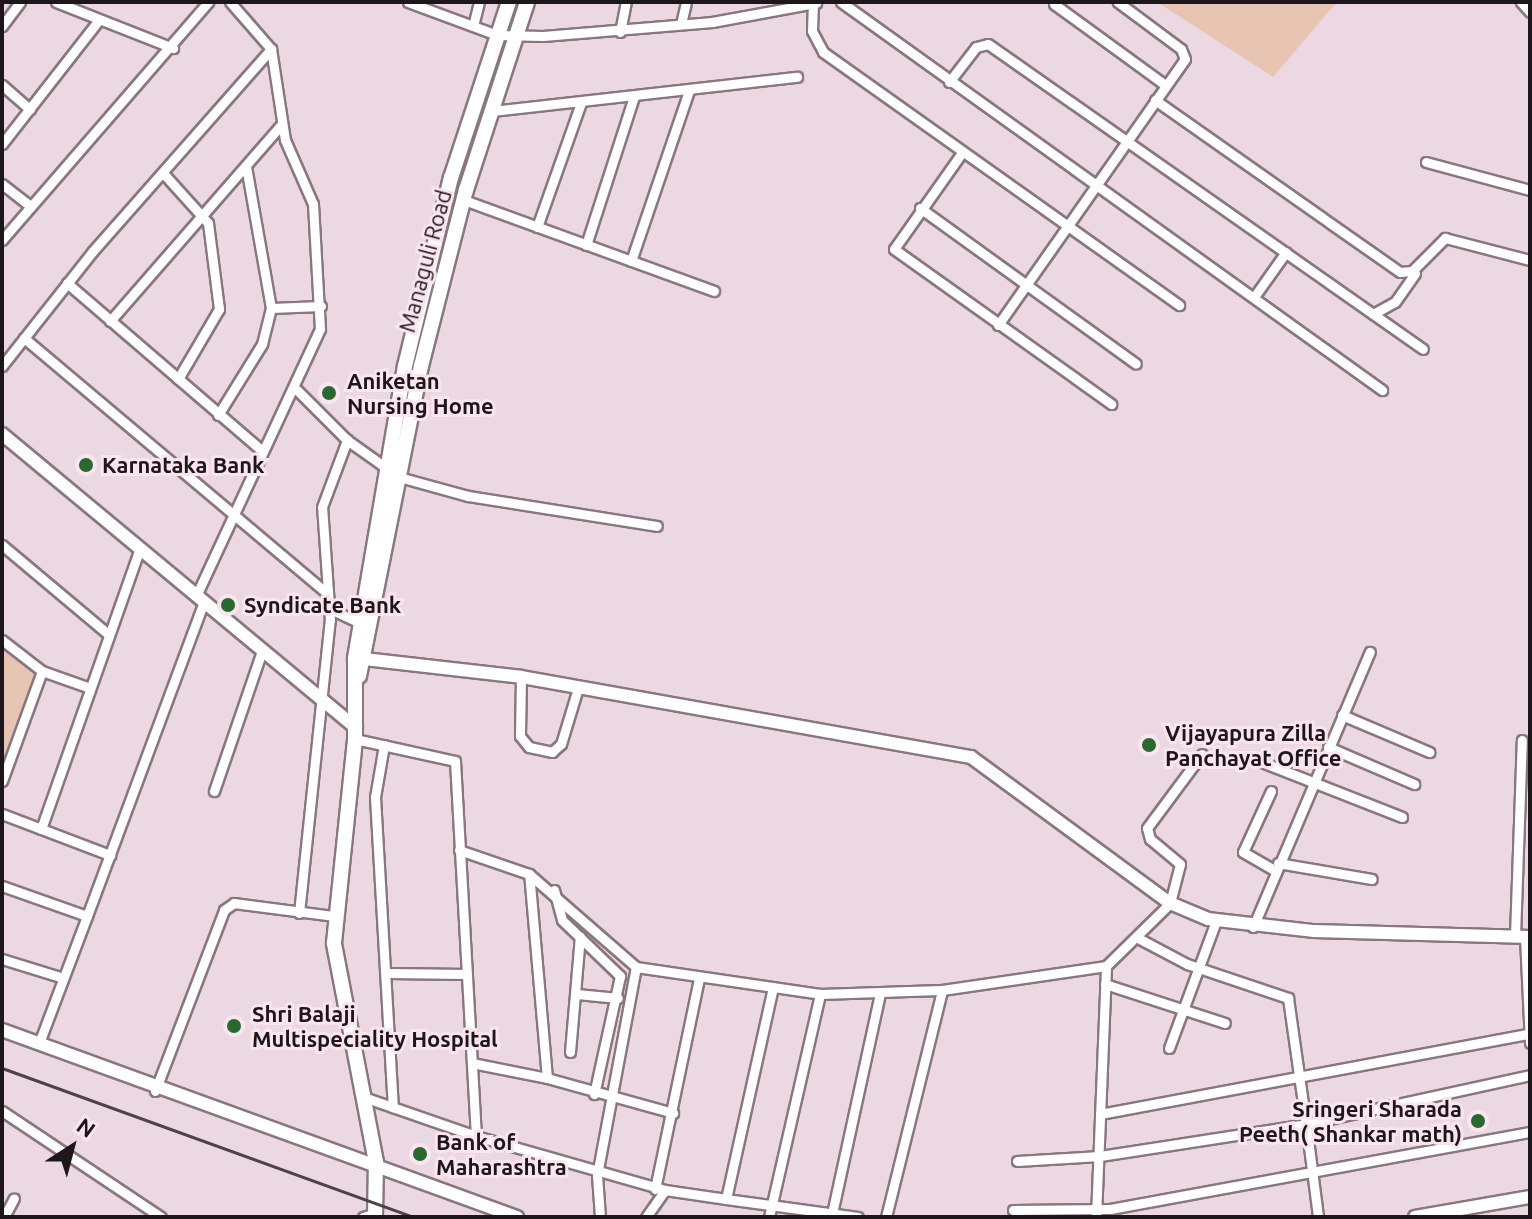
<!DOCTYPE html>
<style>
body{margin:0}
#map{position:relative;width:1532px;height:1219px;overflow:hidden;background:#ecd8e2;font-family:Ubuntu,sans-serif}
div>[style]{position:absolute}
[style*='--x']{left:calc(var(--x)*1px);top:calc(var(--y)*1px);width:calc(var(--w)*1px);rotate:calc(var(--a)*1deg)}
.green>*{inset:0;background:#e8c5b3}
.roads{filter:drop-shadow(2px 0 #897780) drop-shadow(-2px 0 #897780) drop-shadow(0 2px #897780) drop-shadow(0 -2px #897780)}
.street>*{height:9px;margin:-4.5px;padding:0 4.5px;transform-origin:4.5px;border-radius:4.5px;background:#fff}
.secondary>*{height:12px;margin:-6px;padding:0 6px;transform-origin:6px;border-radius:6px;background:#fff}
.primary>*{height:14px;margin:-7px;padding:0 7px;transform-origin:7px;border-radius:7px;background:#fff}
.rail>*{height:3px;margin:-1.5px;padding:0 1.5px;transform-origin:1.5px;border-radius:1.5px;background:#4c4247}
.dots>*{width:22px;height:22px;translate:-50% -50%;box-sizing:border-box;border:4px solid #fae5ef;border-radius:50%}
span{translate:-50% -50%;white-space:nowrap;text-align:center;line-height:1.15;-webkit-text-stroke:6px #fae5ef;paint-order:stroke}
.street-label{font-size:22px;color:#1d161a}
.poi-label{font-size:22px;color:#1d161a;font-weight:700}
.left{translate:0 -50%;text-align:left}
.right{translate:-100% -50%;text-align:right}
.frame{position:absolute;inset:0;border:4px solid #1d161a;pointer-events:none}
.north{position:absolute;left:32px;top:1107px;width:80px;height:80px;-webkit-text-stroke:6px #fae5ef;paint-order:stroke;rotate:36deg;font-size:22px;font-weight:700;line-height:32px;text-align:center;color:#1d161a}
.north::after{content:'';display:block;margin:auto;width:28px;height:36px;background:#1d161a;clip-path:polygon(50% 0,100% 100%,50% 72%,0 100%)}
</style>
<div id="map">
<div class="green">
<div style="clip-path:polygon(1157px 2px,1337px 2px,1273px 77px)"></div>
<div style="clip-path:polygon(2px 647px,36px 673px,2px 768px)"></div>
</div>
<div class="roads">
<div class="street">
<div style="--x:56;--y:2;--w:126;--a:21.5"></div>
<div style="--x:408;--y:2;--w:95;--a:20.3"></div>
<div style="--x:497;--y:35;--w:46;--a:1.2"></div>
<div style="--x:543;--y:36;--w:170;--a:-4.7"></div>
<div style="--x:712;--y:22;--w:106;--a:-10.4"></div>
<div style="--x:813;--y:2;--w:29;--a:92"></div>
<div style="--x:812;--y:31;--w:24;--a:62"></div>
<div style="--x:823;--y:52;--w:437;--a:35.4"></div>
<div style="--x:841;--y:2;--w:666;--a:35.65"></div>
<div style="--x:1521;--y:2;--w:13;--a:48"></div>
<div style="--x:1054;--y:4;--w:137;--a:36.1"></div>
<div style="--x:681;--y:24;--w:23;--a:-77"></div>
<div style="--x:2;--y:26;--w:30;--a:-53"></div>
<div style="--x:473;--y:26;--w:25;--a:-76"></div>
<div style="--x:620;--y:32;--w:31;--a:-79"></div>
<div style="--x:949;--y:82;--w:44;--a:-52.4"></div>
<div style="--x:976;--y:47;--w:12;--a:-14"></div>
<div style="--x:988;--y:44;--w:531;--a:35.04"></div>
<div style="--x:2;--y:85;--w:37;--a:41"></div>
<div style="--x:1155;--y:100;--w:299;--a:35.1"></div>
<div style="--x:1400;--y:272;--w:12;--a:-5"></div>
<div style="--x:1412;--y:271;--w:47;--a:-45"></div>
<div style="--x:1445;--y:238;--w:88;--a:14.5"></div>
<div style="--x:492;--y:111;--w:307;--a:-6.4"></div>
<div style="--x:2;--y:144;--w:157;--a:-52"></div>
<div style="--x:961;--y:154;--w:116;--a:125.2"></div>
<div style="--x:894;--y:249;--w:267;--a:35.5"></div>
<div style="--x:1426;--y:162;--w:108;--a:15.1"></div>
<div style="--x:163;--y:173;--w:67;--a:48"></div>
<div style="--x:208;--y:223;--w:87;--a:82.7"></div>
<div style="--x:219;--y:309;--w:81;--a:120.4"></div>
<div style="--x:2;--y:184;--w:36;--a:38"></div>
<div style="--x:464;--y:200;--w:266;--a:20"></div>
<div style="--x:920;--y:208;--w:266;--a:35.8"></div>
<div style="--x:537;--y:227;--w:132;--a:-70.5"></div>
<div style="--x:2;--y:240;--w:315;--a:-49.1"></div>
<div style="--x:586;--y:245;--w:157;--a:-72.1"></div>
<div style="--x:631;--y:261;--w:180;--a:-71.2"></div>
<div style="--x:67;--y:283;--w:255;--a:40.7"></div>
<div style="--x:1254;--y:297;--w:55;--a:-54.6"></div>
<div style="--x:271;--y:308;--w:50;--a:-2.3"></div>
<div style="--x:1373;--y:314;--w:25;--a:-29"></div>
<div style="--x:1395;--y:302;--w:35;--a:-55"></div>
<div style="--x:110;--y:321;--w:262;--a:-48.9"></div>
<div style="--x:998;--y:325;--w:325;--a:-54.9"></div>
<div style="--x:1185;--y:59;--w:11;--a:-112"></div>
<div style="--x:1181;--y:49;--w:79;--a:-143.3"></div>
<div style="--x:24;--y:338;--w:396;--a:40.1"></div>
<div style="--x:2;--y:366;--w:145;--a:-51.7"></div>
<div style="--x:92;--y:252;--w:271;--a:-48.6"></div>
<div style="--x:297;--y:390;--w:71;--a:45"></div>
<div style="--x:347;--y:440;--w:64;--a:35.4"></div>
<div style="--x:399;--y:477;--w:72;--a:15.4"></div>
<div style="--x:468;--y:496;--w:191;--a:9"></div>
<div style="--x:218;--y:415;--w:84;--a:-58.2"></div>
<div style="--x:262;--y:344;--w:37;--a:-76"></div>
<div style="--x:271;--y:308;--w:144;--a:-100"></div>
<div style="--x:2;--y:545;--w:138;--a:40"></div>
<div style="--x:196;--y:596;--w:294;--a:-65.1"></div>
<div style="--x:320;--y:329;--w:125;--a:-93.2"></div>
<div style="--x:313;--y:204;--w:70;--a:-113.6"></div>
<div style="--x:285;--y:140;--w:92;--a:-98.7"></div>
<div style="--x:271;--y:49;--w:62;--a:-131.1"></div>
<div style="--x:330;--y:609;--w:33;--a:25"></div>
<div style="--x:2;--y:640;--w:51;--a:37.8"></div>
<div style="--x:42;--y:671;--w:117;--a:110"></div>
<div style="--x:42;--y:671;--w:51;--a:19.5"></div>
<div style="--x:521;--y:677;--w:59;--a:91"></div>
<div style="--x:520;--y:736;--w:14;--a:51"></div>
<div style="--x:529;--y:747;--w:24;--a:12"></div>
<div style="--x:552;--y:752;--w:12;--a:-42"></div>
<div style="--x:561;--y:744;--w:59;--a:-73.1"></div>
<div style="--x:1342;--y:715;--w:95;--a:23"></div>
<div style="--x:355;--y:739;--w:102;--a:12.4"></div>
<div style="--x:455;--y:761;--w:376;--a:86.8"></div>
<div style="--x:476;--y:1136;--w:116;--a:-160.9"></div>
<div style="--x:384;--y:745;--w:53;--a:99.8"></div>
<div style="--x:375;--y:797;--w:311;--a:86.7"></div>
<div style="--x:1328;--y:747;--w:94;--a:23.3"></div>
<div style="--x:1254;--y:759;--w:159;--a:21.4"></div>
<div style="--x:214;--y:791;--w:148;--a:-71.1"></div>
<div style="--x:1271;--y:791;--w:67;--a:114.7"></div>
<div style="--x:1243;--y:852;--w:36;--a:30"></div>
<div style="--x:2;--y:814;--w:116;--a:20.8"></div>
<div style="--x:41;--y:829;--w:298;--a:-70.6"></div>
<div style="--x:459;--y:850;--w:74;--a:18.9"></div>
<div style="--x:529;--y:874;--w:142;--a:41"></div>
<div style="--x:636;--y:967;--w:186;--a:8.3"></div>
<div style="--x:820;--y:994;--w:122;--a:-1.9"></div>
<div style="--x:942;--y:990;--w:166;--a:-8.3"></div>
<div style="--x:1106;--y:966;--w:90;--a:-44.5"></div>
<div style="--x:1170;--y:903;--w:40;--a:-75.6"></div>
<div style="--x:1180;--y:864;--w:39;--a:-140"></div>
<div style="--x:1150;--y:839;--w:11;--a:-105"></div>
<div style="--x:1147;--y:828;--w:92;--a:-53.4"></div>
<div style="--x:1278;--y:863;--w:95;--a:9.7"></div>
<div style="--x:2;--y:886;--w:90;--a:19.4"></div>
<div style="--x:87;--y:916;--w:136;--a:110.7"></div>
<div style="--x:554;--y:890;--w:31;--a:75"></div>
<div style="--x:562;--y:920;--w:81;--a:44"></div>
<div style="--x:620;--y:976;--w:121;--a:102.4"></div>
<div style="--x:299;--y:913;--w:295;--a:-84"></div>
<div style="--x:330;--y:620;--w:113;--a:-94"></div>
<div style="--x:322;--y:507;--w:72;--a:-69.5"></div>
<div style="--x:87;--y:916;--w:335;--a:-69.6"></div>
<div style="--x:1253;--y:927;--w:299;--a:-67"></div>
<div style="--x:1515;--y:936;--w:196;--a:-88"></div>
<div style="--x:1136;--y:937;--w:58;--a:27.9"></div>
<div style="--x:1187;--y:964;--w:107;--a:18.6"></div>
<div style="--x:1288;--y:998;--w:127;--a:81.9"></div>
<div style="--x:1306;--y:1124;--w:229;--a:-12.3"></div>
<div style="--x:1525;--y:937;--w:106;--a:87.3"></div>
<div style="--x:2;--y:959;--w:61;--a:17.2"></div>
<div style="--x:389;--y:973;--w:78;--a:0.7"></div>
<div style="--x:1105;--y:984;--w:126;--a:18"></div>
<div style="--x:577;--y:994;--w:41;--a:5.6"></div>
<div style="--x:1169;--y:1048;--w:135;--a:-69.7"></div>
<div style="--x:570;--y:1052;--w:116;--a:-85.1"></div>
<div style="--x:472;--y:1063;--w:76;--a:11.3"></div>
<div style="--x:547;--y:1078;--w:205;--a:-95"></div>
<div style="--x:547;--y:1078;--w:131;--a:15.5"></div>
<div style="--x:155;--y:1091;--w:194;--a:-69.1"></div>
<div style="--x:224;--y:910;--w:12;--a:-35"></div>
<div style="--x:234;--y:903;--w:101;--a:7.4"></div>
<div style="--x:2;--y:1111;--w:191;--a:33.7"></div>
<div style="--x:1100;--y:1114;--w:436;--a:-10.6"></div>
<div style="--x:476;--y:1136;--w:197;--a:15.9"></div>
<div style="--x:665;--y:1190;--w:33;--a:125"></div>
<div style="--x:1017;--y:1161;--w:83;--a:-3.4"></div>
<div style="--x:1100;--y:1156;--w:208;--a:-8.8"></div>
<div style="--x:1306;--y:1124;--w:94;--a:82.6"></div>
<div style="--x:655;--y:1189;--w:216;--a:-78.2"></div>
<div style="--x:665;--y:1190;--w:62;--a:8.4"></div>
<div style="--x:726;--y:1199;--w:217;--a:-77.5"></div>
<div style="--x:726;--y:1199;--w:133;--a:7.8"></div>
<div style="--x:833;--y:1209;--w:220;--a:-77.7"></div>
<div style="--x:1013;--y:1210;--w:97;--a:-0.6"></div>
<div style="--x:1110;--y:1209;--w:427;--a:-10.4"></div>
<div style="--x:4;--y:1217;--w:21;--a:-62"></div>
<div style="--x:363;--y:1217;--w:13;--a:-18"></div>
<div style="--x:600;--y:1217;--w:42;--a:-94.1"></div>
<div style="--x:597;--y:1175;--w:212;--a:-79.4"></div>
<div style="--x:769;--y:1217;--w:229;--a:-77.1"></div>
<div style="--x:886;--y:1217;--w:234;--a:-76.1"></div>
<div style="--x:1096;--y:1217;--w:251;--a:-87.7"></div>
</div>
<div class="secondary">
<div style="--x:2;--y:434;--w:460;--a:39.7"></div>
<div style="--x:355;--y:658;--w:167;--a:6.5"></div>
<div style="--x:521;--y:677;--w:457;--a:10.1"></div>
<div style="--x:971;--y:757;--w:247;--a:36.3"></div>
<div style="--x:1170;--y:903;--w:41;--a:22.8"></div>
<div style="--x:1208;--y:919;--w:107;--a:6.5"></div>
<div style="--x:1314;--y:931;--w:216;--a:1.6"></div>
<div style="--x:2;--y:1030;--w:548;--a:19.96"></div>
<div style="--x:1415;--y:1217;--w:117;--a:-9.9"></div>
</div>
<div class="primary">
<div style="--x:359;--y:676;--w:316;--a:-78.7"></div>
<div style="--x:421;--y:366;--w:182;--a:-75.7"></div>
<div style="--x:466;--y:190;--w:198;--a:-72"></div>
<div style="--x:375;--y:1217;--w:55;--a:-89"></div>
<div style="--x:376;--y:1162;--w:223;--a:-100.9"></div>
<div style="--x:334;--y:943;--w:205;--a:-84.1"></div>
<div style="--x:355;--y:739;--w:81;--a:-90"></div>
<div style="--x:355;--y:658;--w:296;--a:-80.3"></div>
<div style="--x:405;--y:366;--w:194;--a:-76.3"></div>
<div style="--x:451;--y:178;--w:185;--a:-71.8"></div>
</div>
</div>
<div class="rail">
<div style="--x:2;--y:1068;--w:438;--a:19.9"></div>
</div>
<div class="dots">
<div style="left:329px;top:393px;background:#296831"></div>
<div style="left:86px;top:465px;background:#296831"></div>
<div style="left:228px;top:605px;background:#296831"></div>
<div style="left:1149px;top:745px;background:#296831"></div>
<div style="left:234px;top:1026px;background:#296831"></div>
<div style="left:1478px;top:1121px;background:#296831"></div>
<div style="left:420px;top:1154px;background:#296831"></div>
</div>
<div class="street-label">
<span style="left:425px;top:261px;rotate:-75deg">Managuli Road</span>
</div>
<div class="poi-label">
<span class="left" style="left:347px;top:393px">Aniketan<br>Nursing Home</span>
<span class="left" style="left:102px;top:465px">Karnataka Bank</span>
<span class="left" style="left:244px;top:605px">Syndicate Bank</span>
<span class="left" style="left:1165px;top:745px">Vijayapura Zilla<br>Panchayat Office</span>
<span class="left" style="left:252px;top:1026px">Shri Balaji<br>Multispeciality Hospital</span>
<span class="right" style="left:1462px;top:1121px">Sringeri Sharada<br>Peeth( Shankar math)</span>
<span class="left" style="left:436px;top:1154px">Bank of<br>Maharashtra</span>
</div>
<div class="frame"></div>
<div class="north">N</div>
</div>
